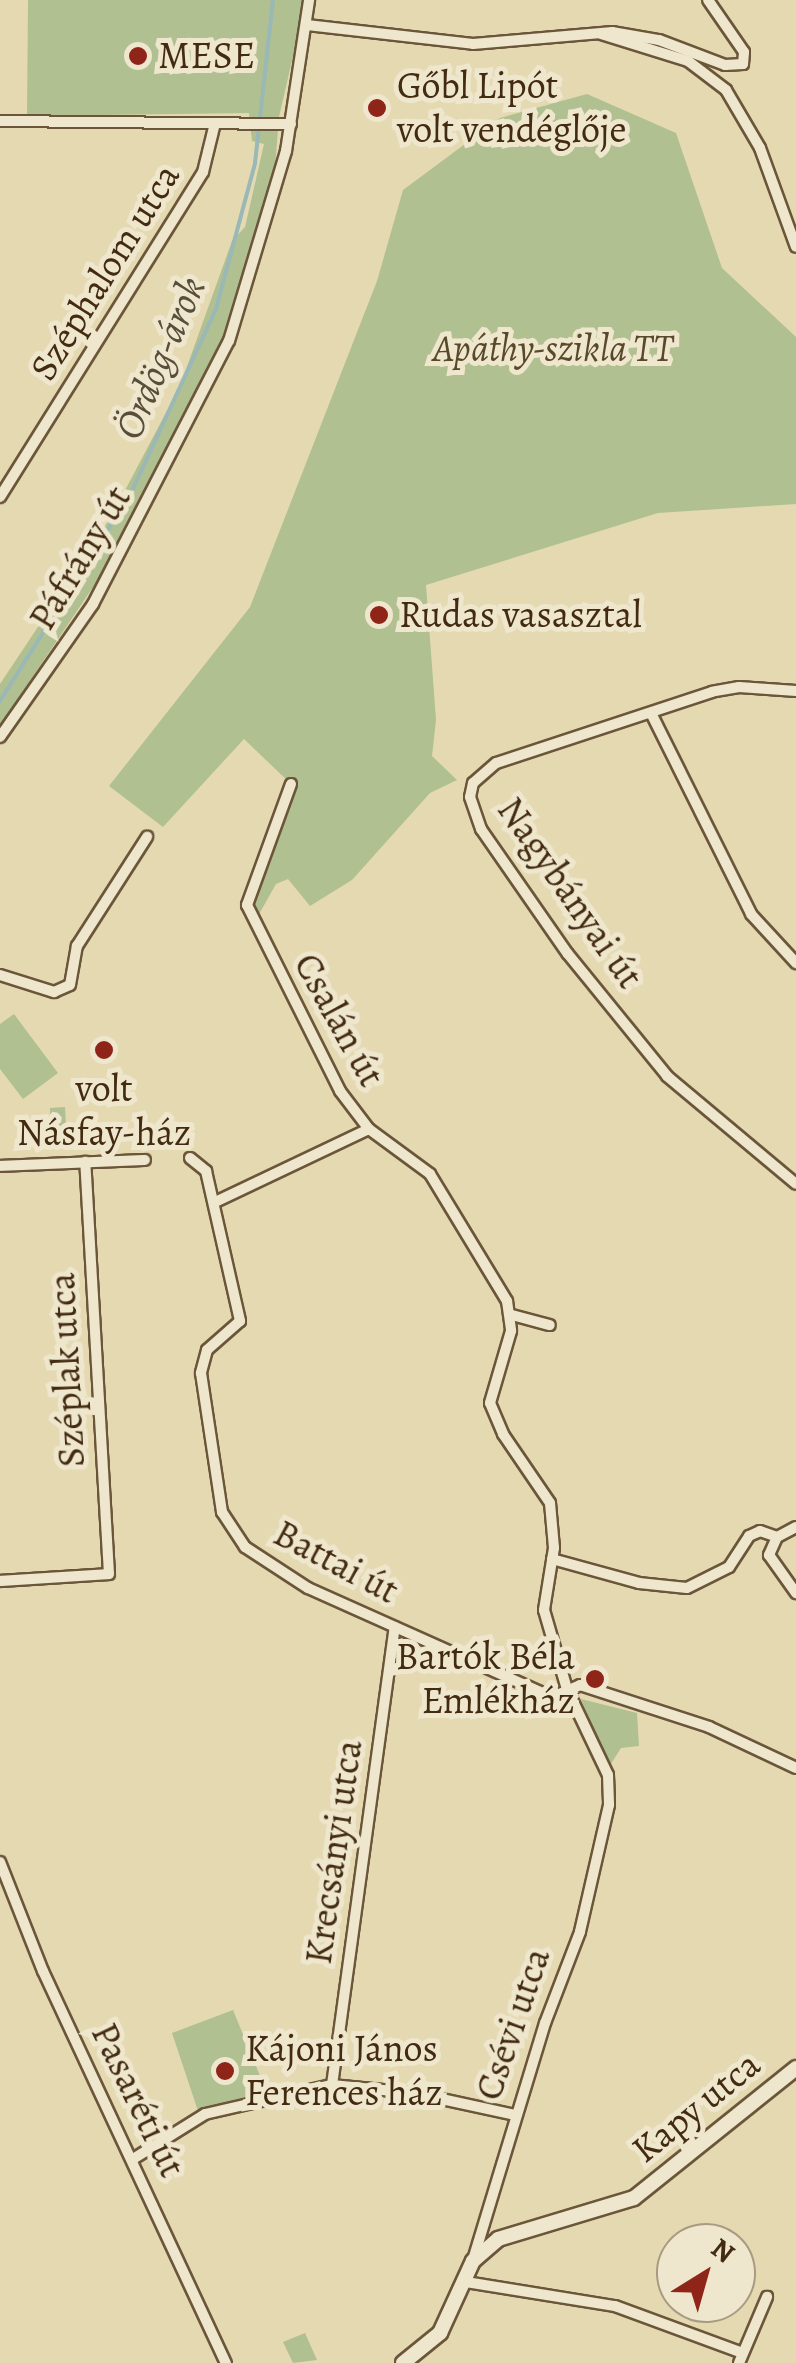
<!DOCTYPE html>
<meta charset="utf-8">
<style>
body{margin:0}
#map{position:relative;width:796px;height:2363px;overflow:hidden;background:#e5d9b2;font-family:Alegreya,serif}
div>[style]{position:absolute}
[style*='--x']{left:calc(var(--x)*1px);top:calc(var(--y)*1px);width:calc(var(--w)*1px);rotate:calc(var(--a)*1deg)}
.green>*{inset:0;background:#b0c090}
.stream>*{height:4px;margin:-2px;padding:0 2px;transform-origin:2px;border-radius:2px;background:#99b8b6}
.roads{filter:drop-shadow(2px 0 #6b5639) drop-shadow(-2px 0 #6b5639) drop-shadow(0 2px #6b5639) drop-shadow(0 -2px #6b5639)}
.street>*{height:10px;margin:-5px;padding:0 5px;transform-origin:5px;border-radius:5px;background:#eee6cd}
.secondary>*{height:14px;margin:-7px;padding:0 7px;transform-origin:7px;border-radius:7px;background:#eee6cd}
.dots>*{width:28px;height:28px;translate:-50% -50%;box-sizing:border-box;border:5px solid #eee6cd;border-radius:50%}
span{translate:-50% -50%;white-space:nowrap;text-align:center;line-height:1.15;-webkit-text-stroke:10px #eee6cd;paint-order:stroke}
.poi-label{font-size:38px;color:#422b11}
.left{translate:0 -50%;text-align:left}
.right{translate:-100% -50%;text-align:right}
.street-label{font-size:38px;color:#422b11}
.park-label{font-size:38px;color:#58492a;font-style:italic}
.water-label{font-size:40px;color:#584e3a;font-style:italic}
.north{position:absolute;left:656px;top:2223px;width:100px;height:100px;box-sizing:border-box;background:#eee6cd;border:2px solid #a99b82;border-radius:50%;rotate:37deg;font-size:28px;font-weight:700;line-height:40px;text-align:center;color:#422b11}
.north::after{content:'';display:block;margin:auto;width:35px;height:45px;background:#8f2418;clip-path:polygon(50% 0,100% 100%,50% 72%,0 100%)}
</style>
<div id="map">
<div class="green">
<div style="clip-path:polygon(28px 0,306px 0,279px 117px,274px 179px,225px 341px,137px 522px,0 725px,0 684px,111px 517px,180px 386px,232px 241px,245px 227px,264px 144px,252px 141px,249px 113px,27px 116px)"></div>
<div style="clip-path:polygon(587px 94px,676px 133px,722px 268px,796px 337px,796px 504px,658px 513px,426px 585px,436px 720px,432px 756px,457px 780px,430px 793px,352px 880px,310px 906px,288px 879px,276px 884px,258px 916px,252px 897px,291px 784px,244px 739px,163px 827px,109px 786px,250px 607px,377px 281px,403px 190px,500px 118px)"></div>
<div style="clip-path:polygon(14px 1014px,58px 1073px,23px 1099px,0 1069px,0 1024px)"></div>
<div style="clip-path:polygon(65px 1107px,67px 1145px,51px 1145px,50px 1108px)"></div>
<div style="clip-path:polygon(581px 1699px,637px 1713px,639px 1746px,621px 1748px,609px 1767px)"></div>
<div style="clip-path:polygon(233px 2010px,267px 2093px,198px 2111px,172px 2033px)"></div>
<div style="clip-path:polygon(305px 2333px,317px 2360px,293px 2363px,283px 2342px)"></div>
</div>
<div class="stream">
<div style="--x:0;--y:701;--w:246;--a:-57.8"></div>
<div style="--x:131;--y:493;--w:203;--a:-65.2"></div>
<div style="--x:216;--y:309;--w:151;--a:-75"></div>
<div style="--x:255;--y:163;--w:164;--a:-83.7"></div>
</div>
<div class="roads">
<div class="street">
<div style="--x:307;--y:25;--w:167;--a:6.5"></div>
<div style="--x:473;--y:44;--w:140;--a:-4.9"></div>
<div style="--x:612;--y:32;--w:48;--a:9.7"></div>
<div style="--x:659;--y:40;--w:71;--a:20.7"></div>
<div style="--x:725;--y:65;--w:18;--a:-3"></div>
<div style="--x:743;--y:64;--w:12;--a:-85"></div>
<div style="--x:744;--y:52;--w:63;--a:-124.7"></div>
<div style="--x:601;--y:34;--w:91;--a:17.2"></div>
<div style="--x:688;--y:61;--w:48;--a:37.3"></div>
<div style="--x:726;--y:90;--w:67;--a:59.6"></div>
<div style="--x:760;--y:148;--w:105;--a:70"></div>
<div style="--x:0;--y:121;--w:291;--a:0.6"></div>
<div style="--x:0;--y:497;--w:383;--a:-58"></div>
<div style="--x:203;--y:172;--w:50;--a:-76.2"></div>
<div style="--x:796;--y:691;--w:57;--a:-176"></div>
<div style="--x:739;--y:687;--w:27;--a:170"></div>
<div style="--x:712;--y:692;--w:227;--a:161.8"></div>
<div style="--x:496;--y:763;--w:30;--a:139"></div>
<div style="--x:473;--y:783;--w:14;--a:102"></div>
<div style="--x:470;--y:797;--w:34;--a:71"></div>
<div style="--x:481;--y:829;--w:152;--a:55.2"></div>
<div style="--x:568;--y:954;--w:157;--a:50.9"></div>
<div style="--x:667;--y:1076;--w:168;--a:39.9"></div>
<div style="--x:651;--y:713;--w:225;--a:63.5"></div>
<div style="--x:751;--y:914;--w:67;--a:47.4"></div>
<div style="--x:0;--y:737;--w:162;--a:-55"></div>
<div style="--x:93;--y:604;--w:296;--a:-62.7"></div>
<div style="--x:229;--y:341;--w:198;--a:-73.3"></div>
<div style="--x:286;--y:151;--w:153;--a:-81.3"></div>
<div style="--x:291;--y:784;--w:129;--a:110"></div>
<div style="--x:247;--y:905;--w:208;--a:63.4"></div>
<div style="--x:340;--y:1091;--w:48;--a:52.7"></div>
<div style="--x:369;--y:1129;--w:76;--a:36.4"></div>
<div style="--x:430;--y:1174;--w:149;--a:58.8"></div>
<div style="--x:507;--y:1301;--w:30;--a:82"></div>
<div style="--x:511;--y:1331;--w:75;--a:106.3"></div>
<div style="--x:490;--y:1403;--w:34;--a:67"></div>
<div style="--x:503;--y:1434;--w:83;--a:55.7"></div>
<div style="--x:550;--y:1503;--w:45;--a:84.9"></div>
<div style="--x:554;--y:1548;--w:63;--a:99.2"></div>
<div style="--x:544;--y:1610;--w:82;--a:73.8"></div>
<div style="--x:567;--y:1689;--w:95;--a:64.5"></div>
<div style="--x:608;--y:1775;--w:30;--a:88"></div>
<div style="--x:609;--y:1805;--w:130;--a:102.9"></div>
<div style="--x:580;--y:1932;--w:97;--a:111"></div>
<div style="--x:545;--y:2023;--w:248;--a:106.9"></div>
<div style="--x:0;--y:975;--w:57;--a:17.5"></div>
<div style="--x:54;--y:992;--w:17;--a:-24"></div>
<div style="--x:70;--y:985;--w:40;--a:-80"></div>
<div style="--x:77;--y:946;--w:130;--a:-57.3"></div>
<div style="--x:190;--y:1158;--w:21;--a:39"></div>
<div style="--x:206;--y:1171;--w:154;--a:77.2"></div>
<div style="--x:240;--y:1321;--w:44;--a:138.7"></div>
<div style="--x:207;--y:1350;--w:24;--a:105"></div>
<div style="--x:201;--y:1373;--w:141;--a:81.4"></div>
<div style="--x:222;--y:1512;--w:42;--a:56.7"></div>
<div style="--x:245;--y:1547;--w:75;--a:33.1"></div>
<div style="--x:308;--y:1588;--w:267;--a:24.1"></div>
<div style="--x:552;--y:1697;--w:30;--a:-23"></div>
<div style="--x:580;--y:1685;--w:136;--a:18"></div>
<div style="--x:709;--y:1727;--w:96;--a:25.2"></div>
<div style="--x:0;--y:1166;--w:145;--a:-2.4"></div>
<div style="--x:215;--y:1202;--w:170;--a:-25.4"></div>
<div style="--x:512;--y:1315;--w:39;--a:15"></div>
<div style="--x:796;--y:1527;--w:21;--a:152"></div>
<div style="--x:777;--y:1537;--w:20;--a:114"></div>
<div style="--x:769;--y:1555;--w:47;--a:54.6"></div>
<div style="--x:552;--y:1559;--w:90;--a:15.4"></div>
<div style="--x:639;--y:1583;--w:48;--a:5.9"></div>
<div style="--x:687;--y:1588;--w:47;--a:-26.6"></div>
<div style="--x:729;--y:1567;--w:37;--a:-57"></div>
<div style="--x:749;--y:1536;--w:12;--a:-24"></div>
<div style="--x:760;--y:1531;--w:18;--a:19"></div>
<div style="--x:0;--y:1581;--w:109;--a:-3.7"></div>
<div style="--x:109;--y:1574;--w:413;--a:-93.3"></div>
<div style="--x:0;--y:1862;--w:117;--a:68.5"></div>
<div style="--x:43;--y:1971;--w:433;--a:65"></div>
<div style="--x:332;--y:2085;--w:462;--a:-82.2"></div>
<div style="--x:133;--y:2159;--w:85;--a:-32"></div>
<div style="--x:205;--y:2114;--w:130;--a:-12.9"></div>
<div style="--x:332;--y:2085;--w:82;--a:5.6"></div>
<div style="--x:414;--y:2093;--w:103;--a:12.3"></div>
<div style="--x:466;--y:2282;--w:151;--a:9.2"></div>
<div style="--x:615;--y:2306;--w:136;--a:20.2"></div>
<div style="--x:739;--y:2363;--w:72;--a:-67"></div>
</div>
<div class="secondary">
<div style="--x:403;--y:2363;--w:48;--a:-39"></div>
<div style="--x:440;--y:2333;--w:79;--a:-65.4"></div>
<div style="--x:473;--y:2261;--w:33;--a:-41"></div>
<div style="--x:498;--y:2239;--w:142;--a:-16.8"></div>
<div style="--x:634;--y:2198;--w:208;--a:-38.7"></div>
</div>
</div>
<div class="dots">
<div style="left:138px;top:56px;background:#8f2418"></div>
<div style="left:377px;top:108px;background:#8f2418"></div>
<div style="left:379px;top:615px;background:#8f2418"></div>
<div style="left:104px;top:1050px;background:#8f2418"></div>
<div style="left:595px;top:1679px;background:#8f2418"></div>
<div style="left:225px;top:2071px;background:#8f2418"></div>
</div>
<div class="poi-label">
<span class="left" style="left:158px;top:56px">MESE</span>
<span class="left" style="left:397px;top:108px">Gőbl Lipót<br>volt vendéglője</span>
<span class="left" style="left:399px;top:615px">Rudas vasasztal</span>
<span style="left:104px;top:1111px">volt<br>Násfay-ház</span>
<span class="right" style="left:575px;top:1679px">Bartók Béla<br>Emlékház</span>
<span class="left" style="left:245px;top:2071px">Kájoni János<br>Ferences ház</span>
</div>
<div class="street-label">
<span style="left:105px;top:272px;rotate:-58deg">Széphalom utca</span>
<span style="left:80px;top:558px;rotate:-59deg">Páfrány út</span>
<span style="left:570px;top:893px;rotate:55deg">Nagybányai út</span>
<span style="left:339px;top:1020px;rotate:61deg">Csalán út</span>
<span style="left:67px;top:1370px;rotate:-93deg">Széplak utca</span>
<span style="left:336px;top:1562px;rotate:28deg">Battai út</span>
<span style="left:334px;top:1852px;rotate:-82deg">Krecsányi utca</span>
<span style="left:513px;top:2024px;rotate:-71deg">Csévi utca</span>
<span style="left:138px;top:2100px;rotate:64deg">Pasaréti út</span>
<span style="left:696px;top:2107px;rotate:-39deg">Kapy utca</span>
</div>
<div class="park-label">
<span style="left:553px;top:349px">Apáthy-szikla TT</span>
</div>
<div class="water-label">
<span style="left:160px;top:358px;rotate:-67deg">Ördög-árok</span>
</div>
<div class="north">N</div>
</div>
